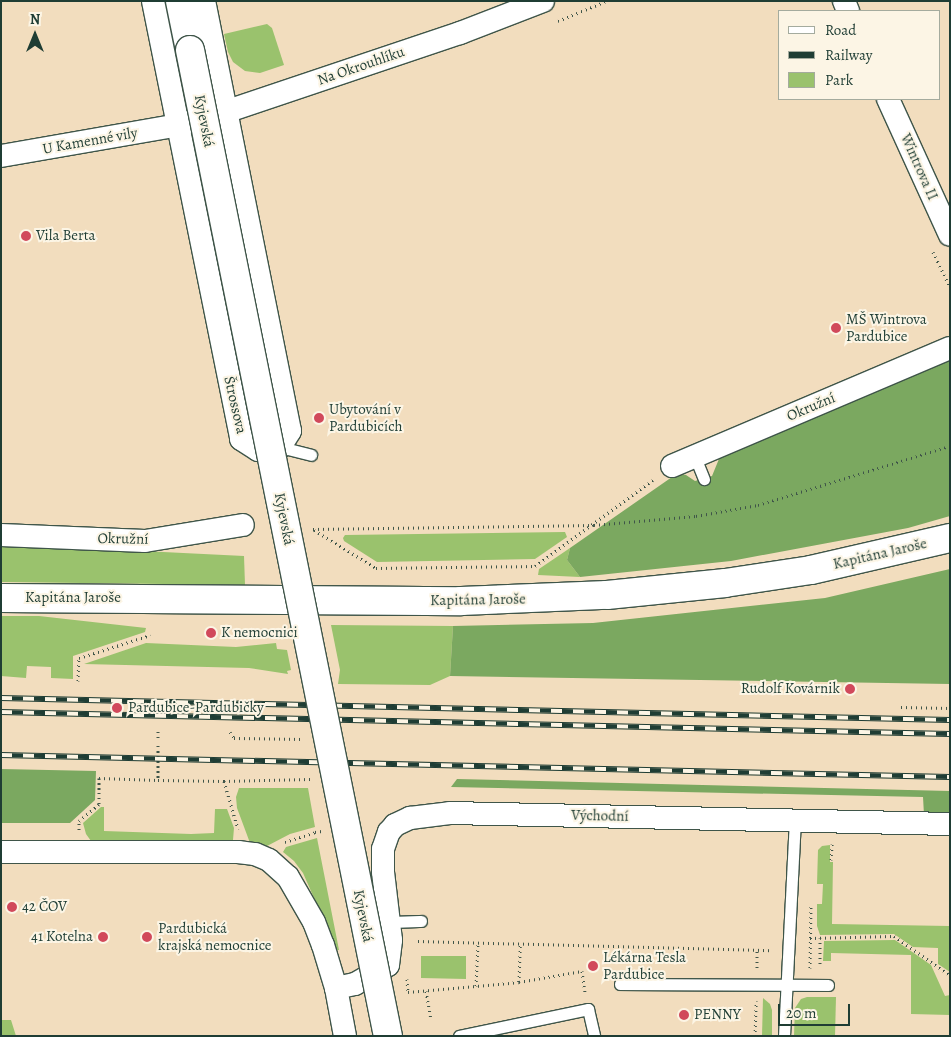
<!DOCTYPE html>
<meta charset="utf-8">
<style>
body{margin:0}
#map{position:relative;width:951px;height:1037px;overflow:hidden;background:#f2ddbe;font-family:Alegreya,serif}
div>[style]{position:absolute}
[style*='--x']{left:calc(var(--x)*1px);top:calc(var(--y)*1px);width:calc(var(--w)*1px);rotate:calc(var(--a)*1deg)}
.green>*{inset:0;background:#9ac26d}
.forest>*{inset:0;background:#7ba860}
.path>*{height:3px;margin-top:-1.5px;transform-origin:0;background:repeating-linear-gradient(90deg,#3f5549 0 1px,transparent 0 5px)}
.roads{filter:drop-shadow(1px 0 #3f5549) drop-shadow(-1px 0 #3f5549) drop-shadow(0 1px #3f5549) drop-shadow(0 -1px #3f5549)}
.service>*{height:11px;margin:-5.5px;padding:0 5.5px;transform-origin:5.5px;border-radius:5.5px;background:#fff}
.minor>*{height:22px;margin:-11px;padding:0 11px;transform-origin:11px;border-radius:11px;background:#fff}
.tertiary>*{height:28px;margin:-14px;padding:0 14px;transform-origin:14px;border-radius:14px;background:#fff}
.primary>*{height:28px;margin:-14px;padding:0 14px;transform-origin:14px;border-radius:14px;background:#fff}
.rail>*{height:5.5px;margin-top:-2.75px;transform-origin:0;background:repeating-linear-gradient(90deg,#fcf5e5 0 11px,#1f3d34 0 22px);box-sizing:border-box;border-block:1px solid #1f3d34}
.path-bridge>*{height:3px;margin-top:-1.5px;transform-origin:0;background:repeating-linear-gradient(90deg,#3f5549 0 1px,transparent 0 5px)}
.bridges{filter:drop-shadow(1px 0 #3f5549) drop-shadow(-1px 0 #3f5549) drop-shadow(0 1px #3f5549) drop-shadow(0 -1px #3f5549)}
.tertiary-bridge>*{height:28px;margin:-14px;padding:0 14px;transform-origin:14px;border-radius:14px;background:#fff}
.dots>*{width:14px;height:14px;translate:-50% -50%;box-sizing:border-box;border:2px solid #fcf5e5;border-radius:50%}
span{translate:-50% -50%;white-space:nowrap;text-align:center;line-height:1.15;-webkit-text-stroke:4px #fcf5e5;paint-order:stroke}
.street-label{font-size:15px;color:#1f3d34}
.poi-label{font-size:15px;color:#1f3d34}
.left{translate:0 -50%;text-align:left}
.right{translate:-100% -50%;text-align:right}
.frame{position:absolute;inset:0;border:2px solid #1f3d34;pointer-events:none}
.legend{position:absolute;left:778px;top:10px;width:162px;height:90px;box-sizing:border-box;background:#fcf5e5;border:1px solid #a4ab9e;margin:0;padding:6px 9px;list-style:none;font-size:15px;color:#1f3d34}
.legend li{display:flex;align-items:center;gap:10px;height:25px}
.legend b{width:25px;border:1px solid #a4ab9e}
.north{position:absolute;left:10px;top:10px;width:50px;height:50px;-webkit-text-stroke:4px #fcf5e5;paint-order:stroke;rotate:0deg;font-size:14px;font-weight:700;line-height:20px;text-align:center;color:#1f3d34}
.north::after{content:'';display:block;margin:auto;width:18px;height:22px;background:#1f3d34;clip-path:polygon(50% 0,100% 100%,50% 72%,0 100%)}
.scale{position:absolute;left:778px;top:1004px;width:72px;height:22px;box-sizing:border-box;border:2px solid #1f3d34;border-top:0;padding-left:6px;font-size:15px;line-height:18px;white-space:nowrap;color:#1f3d34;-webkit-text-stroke:4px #fcf5e5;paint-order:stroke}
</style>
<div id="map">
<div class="green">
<div style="clip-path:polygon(267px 24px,272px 28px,284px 65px,260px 73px,245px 71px,233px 62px,228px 52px,224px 34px)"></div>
<div style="clip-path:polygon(565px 532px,567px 537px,535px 559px,377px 562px,344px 541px,343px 538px,345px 535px)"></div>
<div style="clip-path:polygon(1px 544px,244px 556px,245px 585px,1px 582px)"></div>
<div style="clip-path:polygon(570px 548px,567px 560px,580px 577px,538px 575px,539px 569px)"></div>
<div style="clip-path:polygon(1px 616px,39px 616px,146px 628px,145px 632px,73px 656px,73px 679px,51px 678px,51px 667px,27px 666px,26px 678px,1px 676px)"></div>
<div style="clip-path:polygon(331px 625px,453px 626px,450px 676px,430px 685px,338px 684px,340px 670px)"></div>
<div style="clip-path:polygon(146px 643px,236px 647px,276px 643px,277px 649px,287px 650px,291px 670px,287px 671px,288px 674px,249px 668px,84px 664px)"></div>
<div style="clip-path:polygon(239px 788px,308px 788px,315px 827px,290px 834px,267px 846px,250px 843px,237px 808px,236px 797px)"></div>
<div style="clip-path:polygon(101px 807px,104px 807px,104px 831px,191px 834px,214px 833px,215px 809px,227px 809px,234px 828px,233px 840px,91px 841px,86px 834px,83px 823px)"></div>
<div style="clip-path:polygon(317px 838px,339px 950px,337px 950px,303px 873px,294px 861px,283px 852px,286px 847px)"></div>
<div style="clip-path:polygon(830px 845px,830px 862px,833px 862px,832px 924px,949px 926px,950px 972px,938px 964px,938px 948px,913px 947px,894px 934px,820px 935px,817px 926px,817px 904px,822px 904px,823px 884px,817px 884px,818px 850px,822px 846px)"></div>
<div style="clip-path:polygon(895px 940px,931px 965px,945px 996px,950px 995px,950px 1015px,911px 1014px,911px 955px,831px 953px,831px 961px,823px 961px,824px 941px)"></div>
<div style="clip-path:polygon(421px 956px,466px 956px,466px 979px,421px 978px)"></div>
<div style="clip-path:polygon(807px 997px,836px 997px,835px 1036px,794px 1036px,795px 1008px,801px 999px)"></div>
<div style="clip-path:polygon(763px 998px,770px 1004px,772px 1010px,772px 1036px,762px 1036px)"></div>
<div style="clip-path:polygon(1px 1020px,11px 1020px,16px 1036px,1px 1036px)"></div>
</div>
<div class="forest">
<div style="clip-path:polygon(950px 357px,950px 516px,908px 528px,731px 561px,580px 577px,567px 560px,570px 548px,672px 477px,681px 474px,686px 475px,695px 481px,712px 476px,721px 454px)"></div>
<div style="clip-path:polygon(950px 569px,950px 684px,450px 676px,453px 626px,593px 623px,825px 598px)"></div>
<div style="clip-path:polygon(1px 769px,96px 771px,95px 800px,70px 823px,1px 823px)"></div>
<div style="clip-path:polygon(457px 779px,950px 791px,950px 815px,924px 815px,923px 797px,451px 787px)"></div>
</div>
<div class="path">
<div style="--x:558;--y:21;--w:52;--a:-22.6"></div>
<div style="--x:933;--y:252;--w:39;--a:64"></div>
<div style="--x:313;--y:529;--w:281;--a:-0.8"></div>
<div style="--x:594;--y:525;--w:102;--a:-5"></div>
<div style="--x:696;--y:516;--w:63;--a:-10.1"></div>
<div style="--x:758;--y:505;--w:201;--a:-17.1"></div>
<div style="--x:314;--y:530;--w:73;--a:31.5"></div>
<div style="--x:376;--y:568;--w:159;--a:-0.7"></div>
<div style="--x:535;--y:566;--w:146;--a:-36.1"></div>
<div style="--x:230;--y:637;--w:51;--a:-1.1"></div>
<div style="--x:78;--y:681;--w:23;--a:-88"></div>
<div style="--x:79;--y:658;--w:75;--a:-17.9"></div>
<div style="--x:901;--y:707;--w:49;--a:1.2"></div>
<div style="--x:158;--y:731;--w:49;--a:90"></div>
<div style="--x:158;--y:780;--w:66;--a:0.9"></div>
<div style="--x:224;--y:781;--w:50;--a:73.7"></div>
<div style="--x:230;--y:732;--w:7;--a:56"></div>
<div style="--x:234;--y:738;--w:69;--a:0.8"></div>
<div style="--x:224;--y:781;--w:87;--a:-1.3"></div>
<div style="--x:79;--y:830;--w:9;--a:-90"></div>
<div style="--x:79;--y:821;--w:26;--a:-40"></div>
<div style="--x:99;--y:804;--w:26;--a:-90"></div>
<div style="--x:99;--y:778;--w:59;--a:1.9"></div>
<div style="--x:285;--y:842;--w:32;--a:-18"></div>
<div style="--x:831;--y:860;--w:16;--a:-86"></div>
<div style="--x:810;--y:938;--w:84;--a:-1.4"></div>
<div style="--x:894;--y:936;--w:68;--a:34.9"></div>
<div style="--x:820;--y:938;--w:29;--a:90"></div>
<div style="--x:418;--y:941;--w:353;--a:1.5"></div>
<div style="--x:757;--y:968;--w:18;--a:-90"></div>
<div style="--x:810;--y:968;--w:64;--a:-89.1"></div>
<div style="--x:407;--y:979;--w:13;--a:86"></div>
<div style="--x:408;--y:992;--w:111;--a:-5.1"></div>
<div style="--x:519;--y:982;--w:37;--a:-88"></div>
<div style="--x:519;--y:982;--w:64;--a:-9.9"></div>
<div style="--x:582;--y:971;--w:21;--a:82"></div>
<div style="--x:476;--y:986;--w:43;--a:-87.3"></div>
<div style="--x:426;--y:991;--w:28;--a:80"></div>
<div style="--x:755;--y:1036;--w:35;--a:-88"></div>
</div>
<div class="roads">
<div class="service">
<div style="--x:280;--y:447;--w:32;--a:14"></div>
<div style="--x:695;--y:457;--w:24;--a:68"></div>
<div style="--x:389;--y:922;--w:32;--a:-2"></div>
<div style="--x:620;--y:984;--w:208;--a:0.3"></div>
<div style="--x:459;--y:1036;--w:132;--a:-11.8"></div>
<div style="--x:588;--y:1009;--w:28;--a:77"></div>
<div style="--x:784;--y:1036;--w:216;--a:-87.1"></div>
</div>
<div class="minor">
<div style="--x:153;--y:1;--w:447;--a:78.6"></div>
<div style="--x:241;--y:439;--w:20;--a:33"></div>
<div style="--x:258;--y:450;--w:22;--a:-8"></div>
<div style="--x:280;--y:447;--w:19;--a:-58"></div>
<div style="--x:290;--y:431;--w:439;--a:-101.3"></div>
<div style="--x:844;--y:1;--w:11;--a:68"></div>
<div style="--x:888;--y:99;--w:149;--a:65.5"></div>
<div style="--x:1;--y:156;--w:180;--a:-9.9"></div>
<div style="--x:178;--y:125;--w:52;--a:-15.6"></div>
<div style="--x:228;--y:111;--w:245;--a:-18.6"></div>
<div style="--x:460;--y:33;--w:89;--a:-21.1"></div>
<div style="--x:672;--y:466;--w:302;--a:-23"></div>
<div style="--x:1;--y:535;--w:144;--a:2.4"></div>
<div style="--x:145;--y:541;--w:99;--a:-9.3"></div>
<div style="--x:1;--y:852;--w:237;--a:0"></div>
<div style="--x:238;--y:852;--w:17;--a:7"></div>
<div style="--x:255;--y:854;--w:15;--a:23"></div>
<div style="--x:269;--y:860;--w:25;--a:42"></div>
<div style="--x:288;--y:877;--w:52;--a:60"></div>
<div style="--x:314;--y:922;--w:25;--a:69"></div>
<div style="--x:323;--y:945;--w:45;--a:73.2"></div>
<div style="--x:336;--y:988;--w:49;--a:79.4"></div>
<div style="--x:336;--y:988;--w:19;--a:-12"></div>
<div style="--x:355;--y:984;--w:38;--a:-30"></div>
<div style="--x:388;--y:965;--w:25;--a:-83"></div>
<div style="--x:391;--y:940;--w:68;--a:-96.7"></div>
<div style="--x:383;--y:872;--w:23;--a:-90"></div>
<div style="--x:383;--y:849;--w:18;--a:-71"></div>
<div style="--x:389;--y:832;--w:9;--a:-49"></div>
<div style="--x:395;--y:825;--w:17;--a:-25"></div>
<div style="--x:410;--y:818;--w:40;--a:-7.1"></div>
<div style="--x:450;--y:813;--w:500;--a:1.26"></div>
</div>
<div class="tertiary">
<div style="--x:180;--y:1;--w:50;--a:78.5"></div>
</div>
<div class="primary">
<div style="--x:1;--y:598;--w:460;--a:0.4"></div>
<div style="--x:461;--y:601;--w:146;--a:-2.4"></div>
<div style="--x:607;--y:595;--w:119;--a:-5.8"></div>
<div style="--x:725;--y:583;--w:87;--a:-8.6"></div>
<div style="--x:811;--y:570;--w:143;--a:-13"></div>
</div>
</div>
<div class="rail">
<div style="--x:1;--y:698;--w:949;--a:1.33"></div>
<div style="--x:1;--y:712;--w:949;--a:1.33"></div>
<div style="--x:1;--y:755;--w:949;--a:1.33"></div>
</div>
<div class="path-bridge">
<div style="--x:315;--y:832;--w:7;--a:-8"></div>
</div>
<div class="bridges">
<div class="tertiary-bridge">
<div style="--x:190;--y:50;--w:1006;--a:78.65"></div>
</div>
</div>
<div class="dots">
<div style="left:26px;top:236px;background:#d1495b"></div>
<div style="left:836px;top:328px;background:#d1495b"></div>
<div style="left:319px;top:418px;background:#d1495b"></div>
<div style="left:211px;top:633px;background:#d1495b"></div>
<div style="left:850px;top:689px;background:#d1495b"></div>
<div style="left:117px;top:708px;background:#d1495b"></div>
<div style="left:12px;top:907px;background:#d1495b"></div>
<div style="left:103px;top:937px;background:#d1495b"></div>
<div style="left:147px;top:937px;background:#d1495b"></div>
<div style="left:593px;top:966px;background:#d1495b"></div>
<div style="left:684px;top:1015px;background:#d1495b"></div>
</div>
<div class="street-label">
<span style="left:361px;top:66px;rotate:-19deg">Na Okrouhlíku</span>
<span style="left:204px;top:121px;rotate:79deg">Kyjevská</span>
<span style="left:90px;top:141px;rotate:-10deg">U Kamenné vily</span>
<span style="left:919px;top:167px;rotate:66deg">Wintrova II</span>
<span style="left:235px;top:405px;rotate:77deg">Štrossova</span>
<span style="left:811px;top:407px;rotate:-23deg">Okružní</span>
<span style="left:284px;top:519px;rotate:79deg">Kyjevská</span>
<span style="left:123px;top:539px;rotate:1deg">Okružní</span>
<span style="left:880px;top:554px;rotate:-13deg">Kapitána Jaroše</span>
<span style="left:73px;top:598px">Kapitána Jaroše</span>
<span style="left:478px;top:600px;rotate:-1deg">Kapitána Jaroše</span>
<span style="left:600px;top:816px;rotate:1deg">Východní</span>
<span style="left:363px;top:916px;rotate:79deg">Kyjevská</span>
</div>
<div class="poi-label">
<span class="left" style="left:36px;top:236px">Vila Berta</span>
<span class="left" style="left:846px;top:328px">MŠ Wintrova<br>Pardubice</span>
<span class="left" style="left:329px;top:418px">Ubytování v<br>Pardubicích</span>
<span class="left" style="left:221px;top:633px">K nemocnici</span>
<span class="right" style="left:840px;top:689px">Rudolf Kovárnik</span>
<span class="left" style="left:128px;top:708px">Pardubice-Pardubičky</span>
<span class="left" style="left:22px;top:907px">42 ČOV</span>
<span class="left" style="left:158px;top:937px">Pardubická<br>krajská nemocnice</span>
<span class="right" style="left:93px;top:937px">41 Kotelna</span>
<span class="left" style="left:603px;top:966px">Lékárna Tesla<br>Pardubice</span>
<span class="left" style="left:694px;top:1015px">PENNY</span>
</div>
<div class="frame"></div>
<ul class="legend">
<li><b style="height:6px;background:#fff"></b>Road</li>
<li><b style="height:6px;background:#1f3d34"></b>Railway</li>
<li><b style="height:14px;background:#9ac26d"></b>Park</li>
</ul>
<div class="north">N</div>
<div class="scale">20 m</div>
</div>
